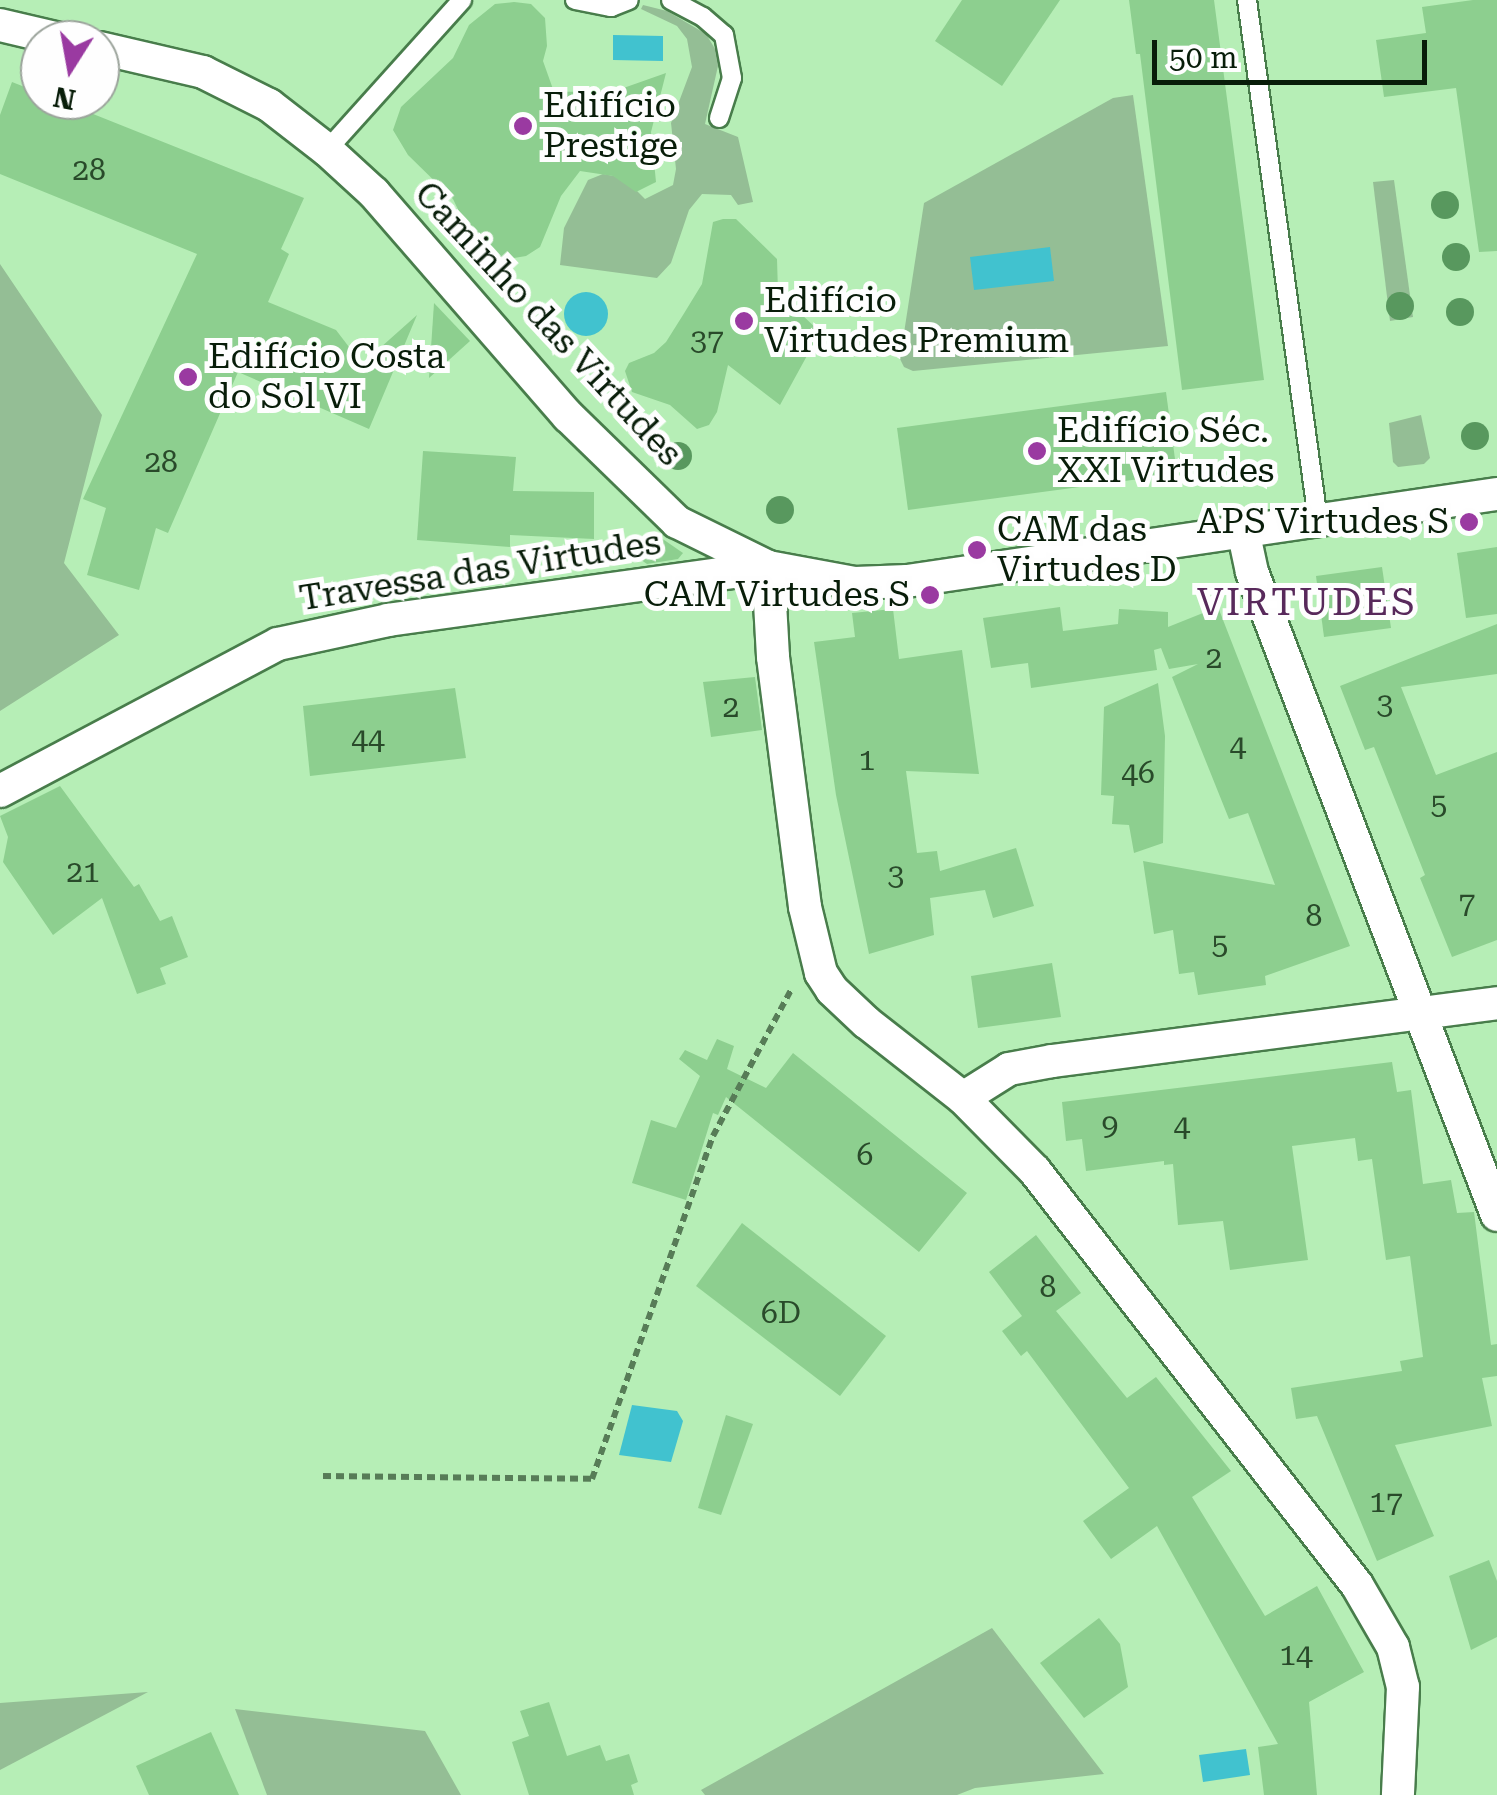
<!DOCTYPE html>
<meta charset="utf-8">
<style>
body{margin:0}
#map{position:relative;width:1497px;height:1795px;overflow:hidden;background:#b6eeb6;font-family:"Roboto Serif",serif}
div>[style]{position:absolute}
[style*='--x']{left:calc(var(--x)*1px);top:calc(var(--y)*1px);width:calc(var(--w)*1px);rotate:calc(var(--a)*1deg)}
.green>*{inset:0;background:#94be95}
.water>*{inset:0;background:#41c2cf}
.round{border-radius:50%}
.building>*{inset:0;background:#8dcf8f}
.path>*{height:6px;margin-top:-3px;transform-origin:0;background:repeating-linear-gradient(90deg,#577c57 0 8px,transparent 0 13px)}
.roads{filter:drop-shadow(2px 0 #487d4b) drop-shadow(-2px 0 #487d4b) drop-shadow(0 2px #487d4b) drop-shadow(0 -2px #487d4b)}
.lane>*{height:18px;margin:-9px;padding:0 9px;transform-origin:9px;border-radius:9px;background:#fff}
.street>*{height:32px;margin:-16px;padding:0 16px;transform-origin:16px;border-radius:16px;background:#fff}
.trees>*{width:28px;height:28px;margin:-14px;border-radius:50%;background:#58985e}
.dots>*{width:28px;height:28px;translate:-50% -50%;box-sizing:border-box;border:5px solid #fefefe;border-radius:50%}
span{translate:-50% -50%;white-space:nowrap;text-align:center;line-height:1.15;-webkit-text-stroke:10px #fefefe;paint-order:stroke}
.number-label{font-size:30px;color:#294a2a}
.number-label span{-webkit-text-stroke-width:0}
.poi-label{font-size:35px;color:#081d09}
.left{translate:0 -50%;text-align:left}
.right{translate:-100% -50%;text-align:right}
.street-label{font-size:35px;color:#081d09}
.neighbourhood-label{font-size:38px;color:#58295b;letter-spacing:2.5px}
.north{position:absolute;left:20px;top:20px;width:100px;height:100px;box-sizing:border-box;background:#fefefe;border:2px solid #9ca49c;border-radius:50%;rotate:191deg;font-size:28px;font-weight:700;line-height:40px;text-align:center;color:#081d09}
.north::after{content:'';display:block;margin:auto;width:35px;height:45px;background:#9a3aa1;clip-path:polygon(50% 0,100% 100%,50% 72%,0 100%)}
.scale{position:absolute;left:1152px;top:40px;width:275px;height:45px;box-sizing:border-box;border:5px solid #081d09;border-top:0;padding-left:12px;font-size:30px;line-height:35px;white-space:nowrap;color:#081d09;-webkit-text-stroke:8px #fefefe;paint-order:stroke}
</style>
<div id="map">
<div class="green">
<div style="clip-path:polygon(643px 5px,667px 11px,706px 34px,720px 57px,705px 124px,738px 137px,753px 202px,738px 205px,731px 195px,702px 194px,689px 210px,671px 263px,657px 278px,560px 265px,564px 228px,588px 180px,603px 174px,624px 178px,645px 199px,673px 185px,676px 169px,671px 123px,692px 67px,687px 39px,677px 26px,641px 9px)"></div>
<div style="clip-path:polygon(1133px 95px,1168px 346px,913px 371px,904px 367px,900px 359px,924px 203px,1113px 98px)"></div>
<div style="clip-path:polygon(1394px 180px,1413px 317px,1390px 321px,1373px 182px)"></div>
<div style="clip-path:polygon(0 264px,102px 415px,64px 563px,119px 635px,0 711px)"></div>
<div style="clip-path:polygon(1421px 415px,1430px 458px,1424px 464px,1398px 467px,1393px 462px,1389px 423px)"></div>
<div style="clip-path:polygon(992px 1628px,1104px 1774px,975px 1788px,957px 1795px,705px 1795px,701px 1790px)"></div>
<div style="clip-path:polygon(148px 1692px,0 1770px,0 1703px)"></div>
<div style="clip-path:polygon(235px 1709px,425px 1731px,461px 1795px,267px 1795px)"></div>
</div>
<div class="water">
<div style="clip-path:polygon(613px 35px,663px 36px,663px 61px,613px 60px)"></div>
<div style="clip-path:polygon(1050px 247px,1054px 281px,974px 290px,970px 257px)"></div>
<div class="round" style="left:564px;top:292px;width:44px;height:44px"></div>
<div style="clip-path:polygon(632px 1405px,677px 1411px,683px 1421px,671px 1462px,619px 1455px)"></div>
<div style="clip-path:polygon(1246px 1749px,1250px 1775px,1203px 1782px,1199px 1755px)"></div>
</div>
<div class="building">
<div style="clip-path:polygon(962px 0,1060px 0,1002px 86px,935px 41px)"></div>
<div style="clip-path:polygon(1129px 0,1214px 0,1264px 380px,1182px 390px,1140px 54px,1136px 54px)"></div>
<div style="clip-path:polygon(1473px 0,1497px 0,1497px 251px,1479px 252px,1456px 88px,1384px 97px,1376px 40px,1426px 33px,1422px 7px)"></div>
<div style="clip-path:polygon(514px 2px,531px 4px,545px 18px,547px 46px,543px 61px,554px 92px,615px 91px,666px 73px,651px 132px,656px 182px,636px 192px,613px 176px,580px 171px,561px 196px,540px 247px,526px 256px,508px 259px,478px 251px,453px 199px,408px 155px,393px 130px,401px 107px,453px 58px,469px 25px,495px 4px)"></div>
<div style="clip-path:polygon(12px 82px,40px 93px,40px 100px,58px 100px,304px 198px,281px 249px,289px 254px,268px 302px,336px 330px,362px 364px,417px 315px,369px 429px,238px 372px,168px 533px,156px 528px,139px 590px,87px 575px,106px 508px,83px 499px,197px 254px,0 174px,0 115px)"></div>
<div style="clip-path:polygon(723px 219px,736px 219px,777px 259px,778px 292px,820px 332px,780px 405px,728px 365px,717px 412px,709px 425px,697px 429px,670px 405px,632px 392px,625px 371px,629px 363px,654px 353px,666px 342px,683px 315px,702px 284px,713px 222px)"></div>
<div style="clip-path:polygon(434px 303px,470px 341px,429px 378px)"></div>
<div style="clip-path:polygon(1166px 392px,1177px 474px,908px 510px,897px 428px)"></div>
<div style="clip-path:polygon(423px 451px,516px 457px,513px 491px,594px 492px,594px 539px,510px 535px,510px 547px,417px 540px)"></div>
<div style="clip-path:polygon(654px 533px,683px 553px,678px 559px,647px 564px,637px 557px)"></div>
<div style="clip-path:polygon(1497px 547px,1497px 614px,1466px 618px,1457px 553px)"></div>
<div style="clip-path:polygon(1382px 567px,1391px 628px,1324px 637px,1316px 576px)"></div>
<div style="clip-path:polygon(1060px 607px,1063px 631px,1118px 624px,1119px 609px,1168px 612px,1168px 627px,1218px 607px,1350px 946px,1265px 976px,1266px 985px,1198px 995px,1194px 972px,1179px 974px,1173px 930px,1154px 934px,1143px 861px,1275px 885px,1248px 813px,1229px 819px,1172px 677px,1198px 664px,1169px 669px,1161px 648px,1154px 650px,1157px 670px,1031px 688px,1028px 663px,991px 668px,983px 618px)"></div>
<div style="clip-path:polygon(893px 609px,899px 659px,962px 650px,979px 774px,906px 771px,917px 853px,937px 851px,940px 871px,1016px 848px,1034px 906px,993px 918px,985px 890px,930px 898px,934px 935px,869px 954px,836px 795px,814px 642px,855px 637px,852px 613px)"></div>
<div style="clip-path:polygon(1497px 624px,1497px 674px,1401px 687px,1436px 775px,1497px 752px,1497px 940px,1452px 957px,1420px 878px,1425px 875px,1374px 747px,1365px 750px,1340px 686px)"></div>
<div style="clip-path:polygon(755px 677px,762px 730px,711px 737px,703px 682px)"></div>
<div style="clip-path:polygon(1158px 683px,1165px 736px,1163px 843px,1134px 853px,1129px 825px,1112px 824px,1114px 796px,1101px 795px,1104px 707px)"></div>
<div style="clip-path:polygon(455px 688px,466px 758px,310px 776px,303px 706px)"></div>
<div style="clip-path:polygon(60px 786px,134px 887px,139px 884px,160px 921px,172px 916px,188px 957px,160px 968px,166px 984px,137px 994px,102px 898px,53px 935px,3px 862px,8px 837px,0 816px)"></div>
<div style="clip-path:polygon(1052px 963px,1061px 1017px,978px 1028px,971px 976px)"></div>
<div style="clip-path:polygon(717px 1039px,734px 1046px,727px 1069px,766px 1088px,793px 1053px,967px 1193px,919px 1252px,726px 1097px,718px 1115px,713px 1113px,686px 1200px,632px 1183px,651px 1120px,676px 1128px,700px 1076px,679px 1059px,685px 1050px,707px 1060px)"></div>
<div style="clip-path:polygon(1392px 1062px,1397px 1092px,1411px 1090px,1423px 1184px,1451px 1180px,1457px 1213px,1474px 1212px,1491px 1345px,1497px 1344px,1497px 1376px,1482px 1378px,1492px 1426px,1395px 1445px,1434px 1536px,1377px 1561px,1317px 1416px,1296px 1419px,1291px 1388px,1402px 1371px,1400px 1361px,1423px 1357px,1410px 1256px,1386px 1260px,1372px 1159px,1358px 1161px,1355px 1138px,1292px 1146px,1308px 1260px,1230px 1270px,1223px 1221px,1178px 1225px,1173px 1164px,1164px 1165px,1164px 1161px,1086px 1171px,1082px 1139px,1066px 1141px,1062px 1102px)"></div>
<div style="clip-path:polygon(742px 1223px,886px 1336px,840px 1396px,696px 1286px)"></div>
<div style="clip-path:polygon(1036px 1235px,1081px 1293px,1056px 1311px,1127px 1398px,1156px 1377px,1231px 1471px,1192px 1497px,1265px 1616px,1317px 1586px,1364px 1672px,1309px 1702px,1317px 1795px,1264px 1795px,1258px 1747px,1278px 1744px,1157px 1526px,1111px 1559px,1083px 1521px,1129px 1488px,1027px 1351px,1021px 1356px,1002px 1331px,1022px 1316px,989px 1272px)"></div>
<div style="clip-path:polygon(726px 1415px,753px 1424px,721px 1515px,698px 1508px)"></div>
<div style="clip-path:polygon(1489px 1560px,1497px 1581px,1497px 1637px,1471px 1650px,1449px 1576px)"></div>
<div style="clip-path:polygon(1099px 1618px,1120px 1644px,1128px 1687px,1084px 1718px,1040px 1663px)"></div>
<div style="clip-path:polygon(549px 1702px,567px 1756px,600px 1745px,606px 1761px,629px 1754px,638px 1782px,631px 1785px,634px 1795px,529px 1795px,512px 1742px,529px 1736px,520px 1711px)"></div>
<div style="clip-path:polygon(211px 1732px,239px 1795px,149px 1795px,136px 1766px)"></div>
</div>
<div class="path">
<div style="--x:323;--y:1476;--w:269;--a:0.6"></div>
<div style="--x:592;--y:1479;--w:364;--a:-70.6"></div>
<div style="--x:713;--y:1136;--w:166;--a:-61.9"></div>
</div>
<div class="roads">
<div class="lane">
<div style="--x:575;--y:0;--w:37;--a:11"></div>
<div style="--x:611;--y:7;--w:19;--a:-21"></div>
<div style="--x:671;--y:0;--w:36;--a:28"></div>
<div style="--x:703;--y:17;--w:28;--a:41"></div>
<div style="--x:724;--y:35;--w:44;--a:79.5"></div>
<div style="--x:732;--y:78;--w:42;--a:108"></div>
<div style="--x:1247;--y:0;--w:525;--a:82.23"></div>
<div style="--x:327;--y:150;--w:202;--a:-48"></div>
</div>
<div class="street">
<div style="--x:0;--y:25;--w:66;--a:13.2"></div>
<div style="--x:100;--y:48;--w:106;--a:13.1"></div>
<div style="--x:203;--y:72;--w:74;--a:26.6"></div>
<div style="--x:269;--y:105;--w:73;--a:37.8"></div>
<div style="--x:327;--y:150;--w:64;--a:42.5"></div>
<div style="--x:374;--y:193;--w:296;--a:49"></div>
<div style="--x:568;--y:416;--w:152;--a:44.2"></div>
<div style="--x:677;--y:522;--w:102;--a:26.3"></div>
<div style="--x:768;--y:567;--w:88;--a:10.4"></div>
<div style="--x:855;--y:583;--w:52;--a:-2.2"></div>
<div style="--x:907;--y:581;--w:596;--a:-8.39"></div>
<div style="--x:1243;--y:530;--w:43;--a:77.9"></div>
<div style="--x:1252;--y:572;--w:688;--a:69.14"></div>
<div style="--x:768;--y:567;--w:90;--a:86.8"></div>
<div style="--x:773;--y:657;--w:252;--a:82.7"></div>
<div style="--x:805;--y:907;--w:68;--a:76.4"></div>
<div style="--x:821;--y:973;--w:20;--a:57"></div>
<div style="--x:832;--y:990;--w:47;--a:43.3"></div>
<div style="--x:866;--y:1022;--w:123;--a:38.1"></div>
<div style="--x:963;--y:1098;--w:103;--a:45.4"></div>
<div style="--x:1035;--y:1171;--w:524;--a:52.13"></div>
<div style="--x:1357;--y:1585;--w:72;--a:59.9"></div>
<div style="--x:1393;--y:1647;--w:41;--a:76"></div>
<div style="--x:1403;--y:1687;--w:108;--a:92.7"></div>
<div style="--x:0;--y:791;--w:314;--a:-27.9"></div>
<div style="--x:278;--y:644;--w:113;--a:-12.3"></div>
<div style="--x:388;--y:620;--w:384;--a:-7.9"></div>
<div style="--x:963;--y:1098;--w:54;--a:-32.2"></div>
<div style="--x:1009;--y:1069;--w:44;--a:-10.5"></div>
<div style="--x:1052;--y:1061;--w:449;--a:-7.4"></div>
</div>
</div>
<div class="trees">
<div style="left:1445px;top:205px"></div>
<div style="left:1456px;top:257px"></div>
<div style="left:1400px;top:306px"></div>
<div style="left:1460px;top:312px"></div>
<div style="left:1475px;top:436px"></div>
<div style="left:678px;top:456px"></div>
<div style="left:780px;top:510px"></div>
</div>
<div class="dots">
<div style="left:523px;top:126px;background:#9a3aa1"></div>
<div style="left:744px;top:321px;background:#9a3aa1"></div>
<div style="left:188px;top:377px;background:#9a3aa1"></div>
<div style="left:1037px;top:451px;background:#9a3aa1"></div>
<div style="left:1469px;top:522px;background:#9a3aa1"></div>
<div style="left:977px;top:550px;background:#9a3aa1"></div>
<div style="left:930px;top:595px;background:#9a3aa1"></div>
</div>
<div class="number-label">
<span style="left:89px;top:170px">28</span>
<span style="left:707px;top:340px">37</span>
<span style="left:161px;top:462px">28</span>
<span style="left:1214px;top:658px">2</span>
<span style="left:1385px;top:704px">3</span>
<span style="left:731px;top:707px">2</span>
<span style="left:368px;top:739px">44</span>
<span style="left:1238px;top:746px">4</span>
<span style="left:867px;top:760px">1</span>
<span style="left:1138px;top:773px">46</span>
<span style="left:1439px;top:804px">5</span>
<span style="left:83px;top:872px">21</span>
<span style="left:896px;top:875px">3</span>
<span style="left:1467px;top:903px">7</span>
<span style="left:1314px;top:916px">8</span>
<span style="left:1220px;top:944px">5</span>
<span style="left:1110px;top:1125px">9</span>
<span style="left:1182px;top:1126px">4</span>
<span style="left:865px;top:1155px">6</span>
<span style="left:1048px;top:1287px">8</span>
<span style="left:781px;top:1313px">6D</span>
<span style="left:1386px;top:1502px">17</span>
<span style="left:1296px;top:1655px">14</span>
</div>
<div class="poi-label">
<span class="left" style="left:543px;top:126px">Edifício<br>Prestige</span>
<span class="left" style="left:764px;top:321px">Edifício<br>Virtudes Premium</span>
<span class="left" style="left:208px;top:377px">Edifício Costa<br>do Sol VI</span>
<span class="left" style="left:1057px;top:451px">Edifício Séc.<br>XXI Virtudes</span>
<span class="right" style="left:1449px;top:522px">APS Virtudes S</span>
<span class="left" style="left:997px;top:550px">CAM das<br>Virtudes D</span>
<span class="right" style="left:910px;top:595px">CAM Virtudes S</span>
</div>
<div class="street-label">
<span style="left:548px;top:324px;rotate:47deg">Caminho das Virtudes</span>
<span style="left:480px;top:571px;rotate:-9deg">Travessa das Virtudes</span>
</div>
<div class="neighbourhood-label">
<span style="left:1307px;top:603px">VIRTUDES</span>
</div>
<div class="north">N</div>
<div class="scale">50 m</div>
</div>
